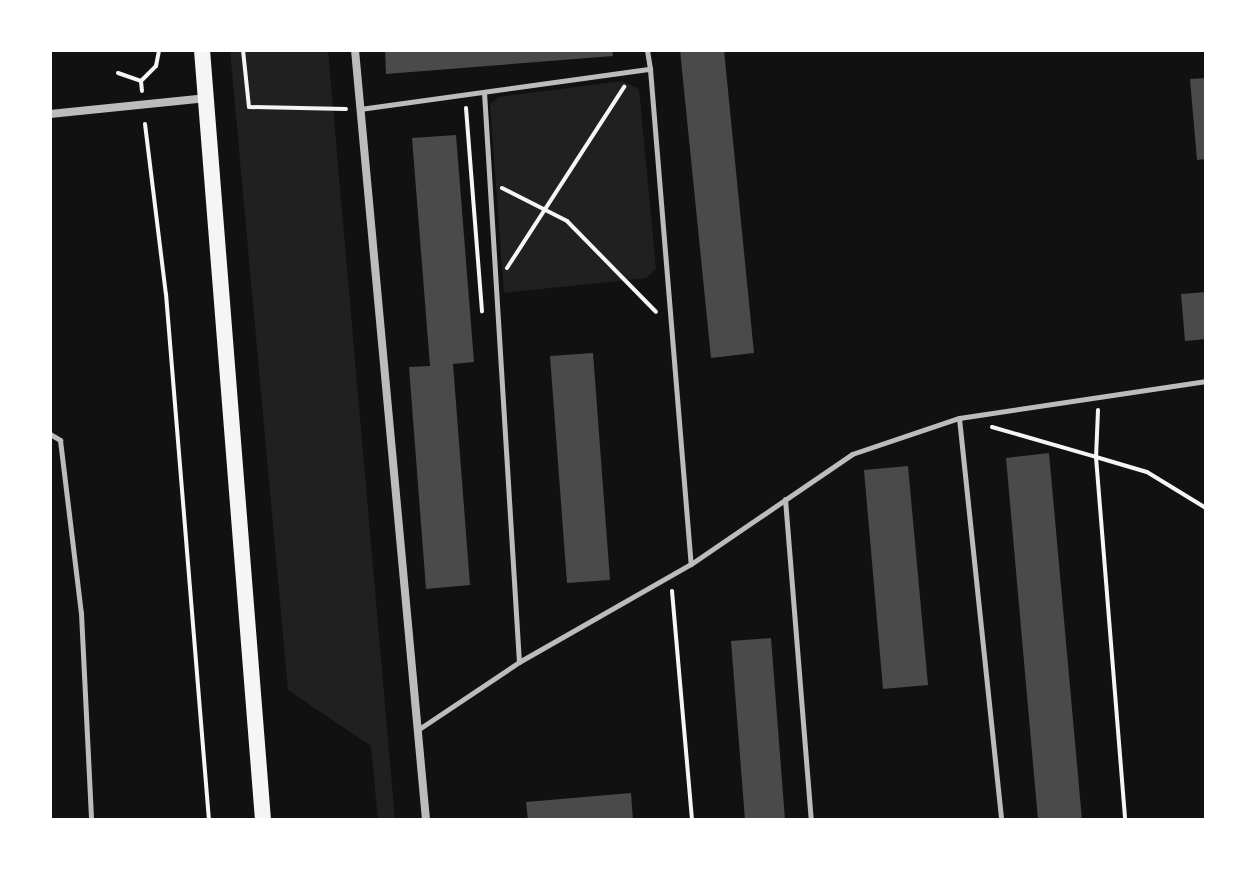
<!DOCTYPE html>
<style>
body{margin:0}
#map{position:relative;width:1256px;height:870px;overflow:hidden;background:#111;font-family:"Roboto Condensed",sans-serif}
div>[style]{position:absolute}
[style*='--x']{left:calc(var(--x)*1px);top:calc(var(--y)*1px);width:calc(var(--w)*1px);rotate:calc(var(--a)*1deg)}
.green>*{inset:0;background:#202020}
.building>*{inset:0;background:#4a4a4a}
.path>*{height:4px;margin:-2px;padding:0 2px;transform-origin:2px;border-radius:2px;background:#f5f5f5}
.service>*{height:5px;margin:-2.5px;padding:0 2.5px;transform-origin:2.5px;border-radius:2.5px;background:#bcbcbc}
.minor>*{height:8px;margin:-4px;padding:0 4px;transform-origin:4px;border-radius:4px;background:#bcbcbc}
.primary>*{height:16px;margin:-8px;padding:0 8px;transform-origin:8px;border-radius:8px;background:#f5f5f5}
span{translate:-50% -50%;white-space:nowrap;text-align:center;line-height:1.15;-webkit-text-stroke:8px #fff;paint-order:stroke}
.frame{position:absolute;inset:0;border:52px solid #fff;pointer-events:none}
</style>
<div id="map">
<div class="green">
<div style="clip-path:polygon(230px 50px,328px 50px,395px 820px,378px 820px,371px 746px,288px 690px)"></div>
<div style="clip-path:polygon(622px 81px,639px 89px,656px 269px,646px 278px,504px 293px,490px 104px,499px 97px)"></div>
</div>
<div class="building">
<div style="clip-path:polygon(385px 50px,612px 50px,613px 56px,386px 74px)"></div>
<div style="clip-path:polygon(680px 50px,724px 50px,754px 353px,711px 358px)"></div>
<div style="clip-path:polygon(1206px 78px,1206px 159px,1197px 160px,1190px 79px)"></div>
<div style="clip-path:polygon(456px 135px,474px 362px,453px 364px,470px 585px,426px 589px,409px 367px,430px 366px,412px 138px)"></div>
<div style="clip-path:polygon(1206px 292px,1206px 339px,1185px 341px,1181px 294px)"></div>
<div style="clip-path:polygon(593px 353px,610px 580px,567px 583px,550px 356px)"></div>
<div style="clip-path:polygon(1049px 453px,1082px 820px,1038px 820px,1006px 458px)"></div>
<div style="clip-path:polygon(908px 466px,928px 685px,883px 689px,864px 470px)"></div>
<div style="clip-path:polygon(771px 638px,785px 820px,745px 820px,731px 641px)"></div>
<div style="clip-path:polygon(631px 793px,633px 820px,528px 820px,526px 802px)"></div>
</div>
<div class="path">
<div style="--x:243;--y:50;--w:57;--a:84"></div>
<div style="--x:249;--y:107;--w:97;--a:1.2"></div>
<div style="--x:118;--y:73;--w:24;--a:19"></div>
<div style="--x:142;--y:91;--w:10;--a:-96"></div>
<div style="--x:141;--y:81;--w:21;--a:-45"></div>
<div style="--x:156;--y:66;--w:16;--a:-79"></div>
<div style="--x:466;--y:108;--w:204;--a:85.5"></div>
<div style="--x:145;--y:124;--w:171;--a:83"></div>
<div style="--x:166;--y:294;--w:528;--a:85.33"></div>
<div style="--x:502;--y:188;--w:73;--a:26.9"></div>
<div style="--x:567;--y:221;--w:127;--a:45.6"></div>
<div style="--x:507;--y:268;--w:216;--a:-57.1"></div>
<div style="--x:1098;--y:410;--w:47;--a:92.4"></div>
<div style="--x:1096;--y:457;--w:53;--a:16.4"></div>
<div style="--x:1147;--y:472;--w:69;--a:31.4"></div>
<div style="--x:992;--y:427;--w:108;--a:16.1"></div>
<div style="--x:1096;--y:457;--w:364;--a:85.4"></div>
<div style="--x:672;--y:591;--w:230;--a:85"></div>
</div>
<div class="service">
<div style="--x:647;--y:50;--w:19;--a:81"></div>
<div style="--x:484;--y:92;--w:571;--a:86.49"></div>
<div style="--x:360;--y:109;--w:293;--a:-7.9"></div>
<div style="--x:650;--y:69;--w:496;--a:85.3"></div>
<div style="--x:959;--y:418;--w:404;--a:84"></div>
<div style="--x:50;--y:434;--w:12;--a:31"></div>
<div style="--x:60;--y:440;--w:174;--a:83.1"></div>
<div style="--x:81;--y:613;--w:207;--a:87.2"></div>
<div style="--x:785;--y:499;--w:322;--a:85.4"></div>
<div style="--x:419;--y:729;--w:120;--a:-33.8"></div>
<div style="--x:519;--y:662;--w:198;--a:-29.7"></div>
<div style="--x:691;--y:564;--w:195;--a:-34.3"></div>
<div style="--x:852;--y:454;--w:113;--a:-18.6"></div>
<div style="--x:959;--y:418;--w:250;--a:-8.5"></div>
</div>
<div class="minor">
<div style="--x:355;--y:50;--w:773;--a:84.73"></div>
<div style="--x:50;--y:114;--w:158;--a:-5.8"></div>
</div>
<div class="primary">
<div style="--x:202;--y:50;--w:772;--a:85.47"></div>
</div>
<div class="frame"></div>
</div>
